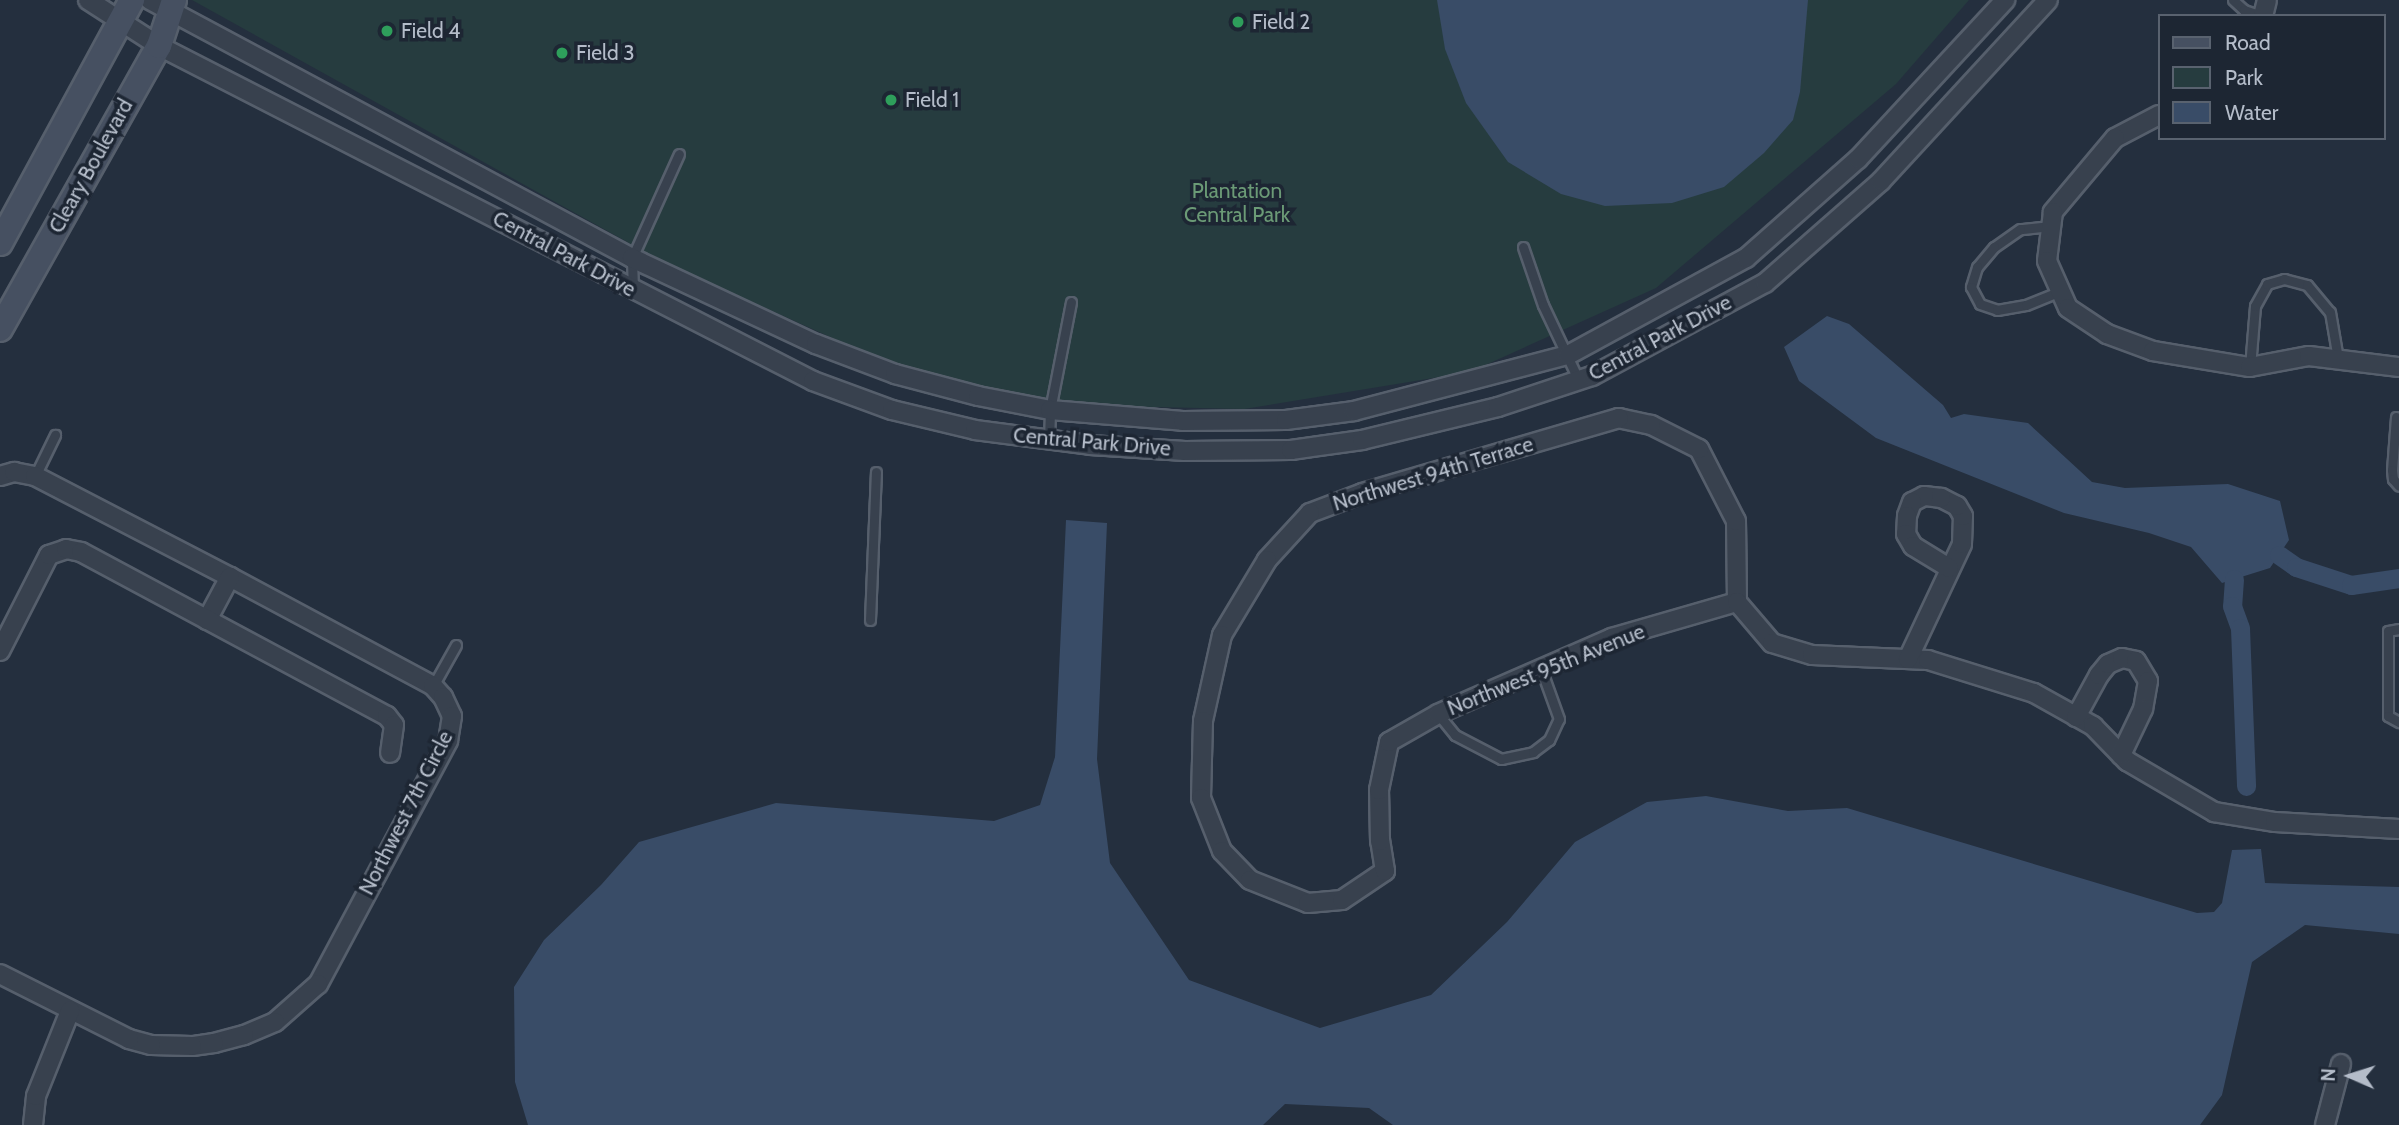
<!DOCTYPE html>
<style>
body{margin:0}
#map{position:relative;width:2399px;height:1125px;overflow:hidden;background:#242f3e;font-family:Cabin,sans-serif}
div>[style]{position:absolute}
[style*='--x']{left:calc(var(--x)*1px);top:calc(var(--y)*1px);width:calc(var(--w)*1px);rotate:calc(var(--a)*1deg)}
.green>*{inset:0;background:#263c3f}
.water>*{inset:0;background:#394c67}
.canal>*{height:19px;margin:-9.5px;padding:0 9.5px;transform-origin:9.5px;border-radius:9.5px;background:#394c67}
.roads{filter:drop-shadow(2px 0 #565f6c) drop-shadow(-2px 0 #565f6c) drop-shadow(0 2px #565f6c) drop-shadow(0 -2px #565f6c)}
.lane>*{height:9px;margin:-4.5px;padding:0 4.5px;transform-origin:4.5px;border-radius:4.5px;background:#38414e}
.street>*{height:18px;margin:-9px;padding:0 9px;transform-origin:9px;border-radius:9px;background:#38414e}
.secondary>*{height:24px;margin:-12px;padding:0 12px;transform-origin:12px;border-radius:12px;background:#465061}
.dots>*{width:19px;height:19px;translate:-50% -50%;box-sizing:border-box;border:4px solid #1d2633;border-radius:50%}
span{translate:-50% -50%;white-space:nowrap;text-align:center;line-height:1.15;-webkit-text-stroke:7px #1d2633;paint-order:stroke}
.poi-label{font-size:21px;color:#b4bcc9}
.left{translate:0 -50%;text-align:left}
.street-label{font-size:21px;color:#b4bcc9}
.park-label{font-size:21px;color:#6b9a76}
.legend{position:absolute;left:2158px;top:14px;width:228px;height:126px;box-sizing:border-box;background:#1d2633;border:2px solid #59626f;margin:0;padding:9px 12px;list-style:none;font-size:21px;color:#b4bcc9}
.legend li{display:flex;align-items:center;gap:14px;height:35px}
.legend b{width:35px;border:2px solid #59626f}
.north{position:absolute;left:2315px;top:1041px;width:70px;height:70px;-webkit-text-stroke:5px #1d2633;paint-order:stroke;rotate:273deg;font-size:19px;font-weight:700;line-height:28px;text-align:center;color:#b4bcc9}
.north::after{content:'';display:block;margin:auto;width:24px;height:32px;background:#b4bcc9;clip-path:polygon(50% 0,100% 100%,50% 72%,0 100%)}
</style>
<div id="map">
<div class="green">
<div style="clip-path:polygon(192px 0,1969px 0,1896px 84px,1656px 288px,1470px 372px,1244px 409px,1063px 405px,895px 366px,665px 263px)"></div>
</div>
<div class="water">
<div style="clip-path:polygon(1437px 0,1808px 0,1800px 92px,1793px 120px,1764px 153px,1724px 187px,1672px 203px,1605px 206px,1561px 194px,1508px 162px,1466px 103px,1445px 49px)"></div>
<div style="clip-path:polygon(1827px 316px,1849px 324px,1943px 405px,1951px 418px,1964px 414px,2028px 423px,2092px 482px,2125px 488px,2228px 484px,2280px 501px,2289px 540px,2270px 568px,2222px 583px,2191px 547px,2149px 533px,2064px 513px,1876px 438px,1799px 381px,1784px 347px)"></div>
<div style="clip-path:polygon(1066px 520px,1107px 523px,1097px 759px,1110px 863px,1189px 980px,1320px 1028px,1431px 995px,1507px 922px,1575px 842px,1647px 802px,1706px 796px,1788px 811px,1847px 808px,2197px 913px,2214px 912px,2222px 903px,2232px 850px,2261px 849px,2265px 883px,2399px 887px,2399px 934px,2305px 925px,2252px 962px,2222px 1095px,2200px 1125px,1393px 1125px,1369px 1108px,1285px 1104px,1263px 1125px,528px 1125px,515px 1082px,514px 987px,544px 940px,601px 885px,639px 842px,776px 803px,994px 821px,1040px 805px,1055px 757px)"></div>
</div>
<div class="canal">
<div style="--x:2279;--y:555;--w:21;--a:35"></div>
<div style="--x:2296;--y:567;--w:58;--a:18.1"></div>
<div style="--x:2351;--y:585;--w:49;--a:-8.3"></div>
<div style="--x:2234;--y:579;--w:27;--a:94"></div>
<div style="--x:2232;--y:606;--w:23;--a:70"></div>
<div style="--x:2240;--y:628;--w:158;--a:87.8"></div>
</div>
<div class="roads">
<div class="lane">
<div style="--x:2233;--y:0;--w:15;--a:42"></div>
<div style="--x:2244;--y:10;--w:18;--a:19"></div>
<div style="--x:2051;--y:226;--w:31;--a:174"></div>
<div style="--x:2020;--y:229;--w:32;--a:145"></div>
<div style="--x:1994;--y:247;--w:26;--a:130"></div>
<div style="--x:1977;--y:267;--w:21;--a:107"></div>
<div style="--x:1971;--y:287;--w:19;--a:62"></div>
<div style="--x:1980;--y:304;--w:18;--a:19"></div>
<div style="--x:1997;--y:310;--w:29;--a:-10"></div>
<div style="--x:2026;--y:305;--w:37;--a:-22"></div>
<div style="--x:1523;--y:247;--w:61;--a:71"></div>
<div style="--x:1543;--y:305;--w:84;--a:64.7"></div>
<div style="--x:633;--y:289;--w:31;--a:-92"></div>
<div style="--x:632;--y:258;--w:114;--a:-65.7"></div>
<div style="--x:2250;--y:367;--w:61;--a:-85.3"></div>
<div style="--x:2255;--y:306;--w:25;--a:-61"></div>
<div style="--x:2267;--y:284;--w:18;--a:-16"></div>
<div style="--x:2284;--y:279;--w:24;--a:15"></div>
<div style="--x:2307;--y:285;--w:35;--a:50"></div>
<div style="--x:2330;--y:312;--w:48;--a:80.3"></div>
<div style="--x:2396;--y:417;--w:53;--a:94.3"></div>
<div style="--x:2392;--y:470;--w:9;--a:84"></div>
<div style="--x:2393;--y:479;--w:9;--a:49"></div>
<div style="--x:1049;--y:440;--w:30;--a:-88"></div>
<div style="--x:1050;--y:410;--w:110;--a:-79"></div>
<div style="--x:35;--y:476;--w:46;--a:-64"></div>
<div style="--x:870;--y:620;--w:148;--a:-87.7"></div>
<div style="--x:2399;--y:629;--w:11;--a:170"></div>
<div style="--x:2388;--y:631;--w:85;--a:90"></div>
<div style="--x:2388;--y:716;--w:13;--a:29"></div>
<div style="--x:433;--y:686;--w:47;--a:-60.7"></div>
<div style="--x:1438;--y:714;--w:27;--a:51"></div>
<div style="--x:1455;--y:735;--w:52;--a:27.6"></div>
<div style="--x:1501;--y:759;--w:33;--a:-12"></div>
<div style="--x:1533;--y:752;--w:20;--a:-37"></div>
<div style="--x:1549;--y:740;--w:23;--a:-65"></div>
<div style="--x:1559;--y:719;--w:53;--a:-109.8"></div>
</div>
<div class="street">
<div style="--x:88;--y:0;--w:85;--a:32.9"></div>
<div style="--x:159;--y:46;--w:735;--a:27.12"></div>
<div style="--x:813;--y:381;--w:84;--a:20.2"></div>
<div style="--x:892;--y:410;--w:85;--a:13.5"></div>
<div style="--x:975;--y:430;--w:116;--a:7.4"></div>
<div style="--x:1090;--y:445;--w:95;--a:3.6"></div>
<div style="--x:1185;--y:451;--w:106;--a:-0.5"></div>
<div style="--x:1291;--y:450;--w:72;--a:-8"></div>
<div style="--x:1362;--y:440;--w:140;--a:-13.6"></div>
<div style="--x:1498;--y:407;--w:99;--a:-18.3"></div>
<div style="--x:1592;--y:376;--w:196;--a:-28.3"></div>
<div style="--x:1765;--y:283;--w:154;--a:-41.3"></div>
<div style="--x:1881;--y:181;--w:246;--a:-47.3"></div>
<div style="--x:150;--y:0;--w:547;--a:28.16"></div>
<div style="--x:632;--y:258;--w:203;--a:25.1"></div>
<div style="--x:816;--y:344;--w:85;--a:20.8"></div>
<div style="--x:895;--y:374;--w:86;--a:14.8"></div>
<div style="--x:978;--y:396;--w:73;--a:11"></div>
<div style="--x:1050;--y:410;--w:133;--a:4.7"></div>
<div style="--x:1183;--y:421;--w:103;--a:-0.6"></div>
<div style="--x:1286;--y:420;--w:69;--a:-7.5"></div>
<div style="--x:1354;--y:411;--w:221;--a:-14.7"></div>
<div style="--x:1568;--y:355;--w:203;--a:-28.6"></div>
<div style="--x:1746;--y:258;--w:149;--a:-41.5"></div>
<div style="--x:1858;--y:159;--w:217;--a:-47.2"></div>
<div style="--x:2263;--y:16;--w:16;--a:-76"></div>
<div style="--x:2159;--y:115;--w:50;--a:152.4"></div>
<div style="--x:2115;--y:138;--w:97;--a:130"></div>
<div style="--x:2053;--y:212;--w:49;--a:97"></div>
<div style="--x:2047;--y:261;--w:51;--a:65.9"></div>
<div style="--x:2068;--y:308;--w:47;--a:33.7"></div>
<div style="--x:2107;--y:334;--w:49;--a:20.3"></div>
<div style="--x:2153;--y:351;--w:98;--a:9.4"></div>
<div style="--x:2250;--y:367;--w:60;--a:-10.6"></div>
<div style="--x:2309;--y:356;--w:91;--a:7"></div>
<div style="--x:0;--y:476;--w:15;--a:-16"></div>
<div style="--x:14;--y:472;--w:21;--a:11"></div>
<div style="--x:35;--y:476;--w:220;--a:27.4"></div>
<div style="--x:230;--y:577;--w:230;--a:28.2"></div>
<div style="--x:433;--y:686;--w:15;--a:48"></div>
<div style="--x:443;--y:697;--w:21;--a:65"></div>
<div style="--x:452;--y:716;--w:25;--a:99"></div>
<div style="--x:448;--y:741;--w:276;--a:118.1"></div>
<div style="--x:318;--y:984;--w:57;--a:138.5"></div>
<div style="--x:275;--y:1022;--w:34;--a:157"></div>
<div style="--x:244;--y:1035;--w:31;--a:165"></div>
<div style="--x:214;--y:1043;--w:22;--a:172"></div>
<div style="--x:192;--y:1046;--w:41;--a:-178.6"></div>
<div style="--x:151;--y:1045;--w:23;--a:-165"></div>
<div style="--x:129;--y:1039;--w:144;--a:-153.3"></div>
<div style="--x:1737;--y:602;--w:81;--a:-90.7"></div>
<div style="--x:1736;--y:521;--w:81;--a:-117.2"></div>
<div style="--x:1699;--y:449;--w:54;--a:-153.4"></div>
<div style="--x:1651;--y:425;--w:33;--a:-168"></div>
<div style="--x:1619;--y:418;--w:267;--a:163.7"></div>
<div style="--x:1363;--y:493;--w:57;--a:159.3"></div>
<div style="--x:1310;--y:513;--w:64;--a:132.5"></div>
<div style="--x:1267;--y:560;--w:87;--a:121"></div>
<div style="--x:1222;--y:635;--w:88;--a:102.5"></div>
<div style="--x:1203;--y:721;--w:77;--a:91.5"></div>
<div style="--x:1201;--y:798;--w:57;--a:68.4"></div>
<div style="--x:1222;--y:851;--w:40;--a:46"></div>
<div style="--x:1250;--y:880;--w:62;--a:21.6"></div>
<div style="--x:1308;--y:903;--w:34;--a:-5"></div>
<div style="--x:1342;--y:900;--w:52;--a:-34"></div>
<div style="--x:1385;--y:871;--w:30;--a:-99"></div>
<div style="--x:1380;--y:841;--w:51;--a:-91.1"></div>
<div style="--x:1379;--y:790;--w:49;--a:-78.2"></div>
<div style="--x:1389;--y:742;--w:56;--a:-29.7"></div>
<div style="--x:1438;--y:714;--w:190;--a:-23.6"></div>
<div style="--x:1612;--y:638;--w:130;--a:-16.1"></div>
<div style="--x:1737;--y:602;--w:54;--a:49.5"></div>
<div style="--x:1772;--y:643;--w:42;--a:16.7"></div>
<div style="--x:1812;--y:655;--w:116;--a:2.5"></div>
<div style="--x:1928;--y:660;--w:111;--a:17.3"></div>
<div style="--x:2034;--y:693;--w:68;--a:29.2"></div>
<div style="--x:2093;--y:726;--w:49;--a:45.8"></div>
<div style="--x:2127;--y:761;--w:101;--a:30.4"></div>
<div style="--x:2214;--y:812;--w:62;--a:9.3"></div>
<div style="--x:2275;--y:822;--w:124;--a:3.2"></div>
<div style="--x:207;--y:620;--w:49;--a:-61.9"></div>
<div style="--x:0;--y:651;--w:108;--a:-63"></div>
<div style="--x:49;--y:555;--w:18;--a:-19"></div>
<div style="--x:66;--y:549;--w:15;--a:11"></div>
<div style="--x:81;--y:552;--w:347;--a:28.2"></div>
<div style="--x:387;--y:716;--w:11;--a:52"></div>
<div style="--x:394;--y:725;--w:28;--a:98"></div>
<div style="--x:1908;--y:659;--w:127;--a:-64.8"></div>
<div style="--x:1962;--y:544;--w:28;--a:-88"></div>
<div style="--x:1963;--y:516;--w:12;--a:-121"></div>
<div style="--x:1957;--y:506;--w:18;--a:-153"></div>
<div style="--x:1941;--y:498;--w:17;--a:-173"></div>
<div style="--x:1924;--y:496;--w:13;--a:153"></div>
<div style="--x:1912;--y:502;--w:15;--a:110"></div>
<div style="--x:1907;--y:516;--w:18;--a:93"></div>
<div style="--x:1906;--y:534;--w:14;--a:60"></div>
<div style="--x:1913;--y:546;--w:42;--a:31.4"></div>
<div style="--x:2076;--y:717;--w:48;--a:-61.3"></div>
<div style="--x:2099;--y:675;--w:14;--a:-51"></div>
<div style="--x:2108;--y:664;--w:15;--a:-23"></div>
<div style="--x:2122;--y:658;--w:14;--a:12"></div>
<div style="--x:2136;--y:661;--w:23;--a:59"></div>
<div style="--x:2148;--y:681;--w:28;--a:100"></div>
<div style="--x:2143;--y:709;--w:51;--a:115.6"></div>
<div style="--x:33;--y:1125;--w:29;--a:-84"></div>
<div style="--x:36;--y:1096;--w:92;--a:-68.2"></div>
<div style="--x:2325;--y:1125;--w:63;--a:-75.3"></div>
</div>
<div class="secondary">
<div style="--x:0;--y:243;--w:277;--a:-61.5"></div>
<div style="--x:0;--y:329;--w:325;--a:-60.7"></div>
<div style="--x:159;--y:46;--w:48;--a:-71.9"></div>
</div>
</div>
<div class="dots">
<div style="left:1238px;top:22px;background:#2e9e5b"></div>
<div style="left:387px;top:31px;background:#2e9e5b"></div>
<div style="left:562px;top:53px;background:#2e9e5b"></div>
<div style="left:891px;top:100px;background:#2e9e5b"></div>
</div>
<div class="poi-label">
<span class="left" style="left:1252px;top:22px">Field 2</span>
<span class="left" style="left:401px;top:31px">Field 4</span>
<span class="left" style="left:576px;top:53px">Field 3</span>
<span class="left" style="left:905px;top:100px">Field 1</span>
</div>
<div class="street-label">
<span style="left:91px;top:166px;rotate:-61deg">Cleary Boulevard</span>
<span style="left:564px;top:254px;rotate:28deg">Central Park Drive</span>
<span style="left:1660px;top:338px;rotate:-28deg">Central Park Drive</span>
<span style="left:1092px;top:442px;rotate:5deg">Central Park Drive</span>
<span style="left:1433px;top:474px;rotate:-17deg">Northwest 94th Terrace</span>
<span style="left:1546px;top:670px;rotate:-22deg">Northwest 95th Avenue</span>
<span style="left:406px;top:813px;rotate:-63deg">Northwest 7th Circle</span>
</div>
<div class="park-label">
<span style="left:1237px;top:203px">Plantation<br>Central Park</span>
</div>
<ul class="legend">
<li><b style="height:9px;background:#465061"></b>Road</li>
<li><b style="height:19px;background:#263c3f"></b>Park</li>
<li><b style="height:19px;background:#394c67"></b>Water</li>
</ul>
<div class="north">N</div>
</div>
